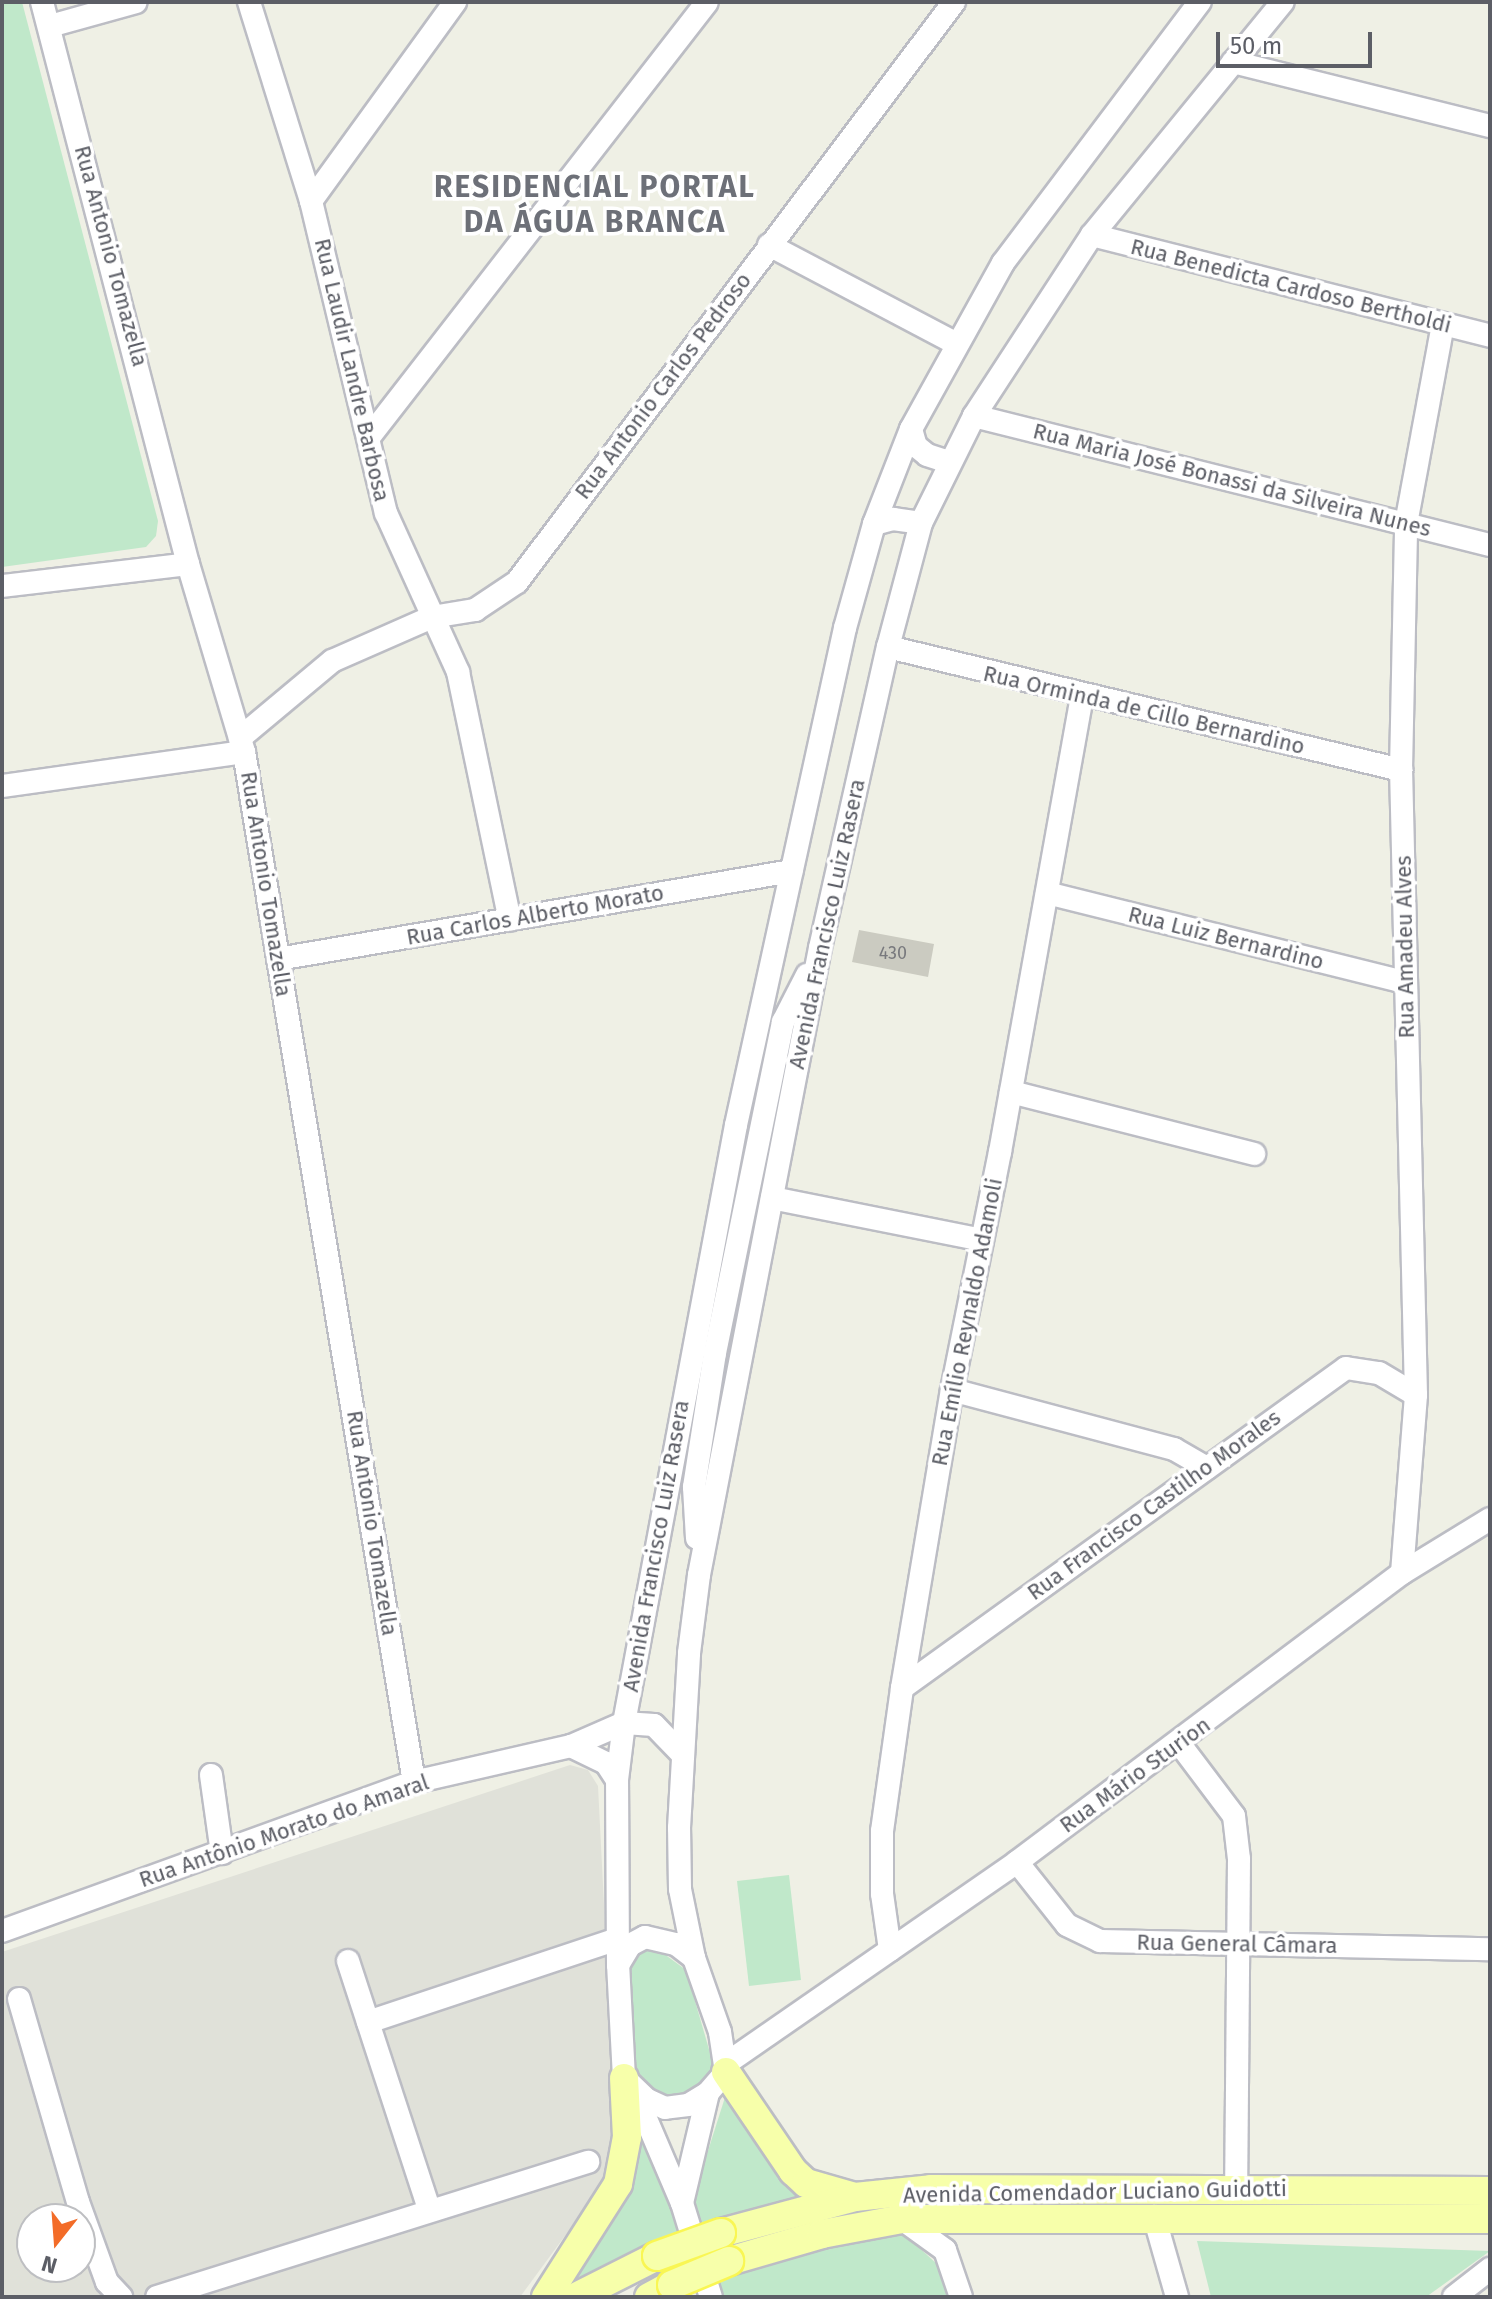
<!DOCTYPE html>
<meta charset="utf-8">
<style>
body{margin:0}
#map{position:relative;width:1492px;height:2299px;overflow:hidden;background:#eff0e5;font-family:"Fira Sans",sans-serif}
div>[style]{position:absolute}
[style*='--x']{left:calc(var(--x)*1px);top:calc(var(--y)*1px);width:calc(var(--w)*1px);rotate:calc(var(--a)*1deg)}
.industrial>*{inset:0;background:#e0e1d9}
.green>*{inset:0;background:#c0e8ca}
.building>*{inset:0;background:#cbcbc1}
.roads{filter:drop-shadow(2px 0 #bcbdc4) drop-shadow(-2px 0 #bcbdc4) drop-shadow(0 2px #bcbdc4) drop-shadow(0 -2px #bcbdc4)}
.minor>*{height:22px;margin:-11px;padding:0 11px;transform-origin:11px;border-radius:11px;background:#fff}
.major>*{height:28px;margin:-14px;padding:0 14px;transform-origin:14px;border-radius:14px;background:#f7ffaa}
.bridges{filter:drop-shadow(2px 0 #f9f654) drop-shadow(-2px 0 #f9f654) drop-shadow(0 2px #f9f654) drop-shadow(0 -2px #f9f654)}
.major-bridge>*{height:28px;margin:-14px;padding:0 14px;transform-origin:14px;border-radius:14px;background:#f7ffaa}
span{translate:-50% -50%;white-space:nowrap;text-align:center;line-height:1.15;-webkit-text-stroke:7px #fff;paint-order:stroke}
.number-label{font-size:18px;color:#78797d}
.number-label span{-webkit-text-stroke-width:0}
.street-label{font-size:22px;color:#5c5e66}
.district-label{font-size:30px;color:#6d7078;font-weight:700;letter-spacing:2px}
.frame{position:absolute;inset:0;border:4px solid #5c5e66;pointer-events:none}
.north{position:absolute;left:16px;top:2203px;width:80px;height:80px;box-sizing:border-box;background:#fff;border:2px solid #bebfc2;border-radius:50%;rotate:197deg;font-size:22px;font-weight:700;line-height:32px;text-align:center;color:#5c5e66}
.north::after{content:'';display:block;margin:auto;width:28px;height:36px;background:#f36c28;clip-path:polygon(50% 0,100% 100%,50% 72%,0 100%)}
.scale{position:absolute;left:1216px;top:32px;width:156px;height:36px;box-sizing:border-box;border:4px solid #5c5e66;border-top:0;padding-left:10px;font-size:24px;line-height:28px;white-space:nowrap;color:#5c5e66;-webkit-text-stroke:6px #fff;paint-order:stroke}
</style>
<div id="map">
<div class="industrial">
<div style="clip-path:polygon(evenodd,570px 1765px,588px 1770px,598px 1786px,616px 2143px,603px 2184px,520px 2297px,2px 2297px,2px 1952px,570px 1765px,32px 2219px,80px 2219px,80px 2267px,32px 2267px,32px 2219px)"></div>
</div>
<div class="green">
<div style="clip-path:polygon(2px 2px,22px 2px,158px 521px,156px 536px,146px 547px,2px 567px)"></div>
<div style="clip-path:polygon(789px 1875px,801px 1980px,749px 1986px,737px 1881px)"></div>
<div style="clip-path:polygon(652px 1945px,686px 1970px,715px 2070px,685px 2097px,665px 2096px,636px 2077px,627px 1973px,634px 1954px)"></div>
<div style="clip-path:polygon(727px 2091px,817px 2197px,700px 2230px,693px 2198px)"></div>
<div style="clip-path:polygon(633px 2114px,648px 2137px,682px 2237px,561px 2294px)"></div>
<div style="clip-path:polygon(900px 2230px,938px 2265px,947px 2297px,722px 2297px,716px 2277px)"></div>
<div style="clip-path:polygon(1197px 2241px,1490px 2251px,1426px 2297px,1211px 2297px)"></div>
</div>
<div class="building">
<div style="clip-path:polygon(859px 930px,934px 944px,928px 977px,852px 962px)"></div>
</div>
<div class="roads">
<div class="minor">
<div style="--x:42;--y:2;--w:581;--a:75.44"></div>
<div style="--x:188;--y:564;--w:196;--a:73.4"></div>
<div style="--x:244;--y:752;--w:1044;--a:80.63"></div>
<div style="--x:249;--y:2;--w:208;--a:72.7"></div>
<div style="--x:311;--y:201;--w:321;--a:76.5"></div>
<div style="--x:386;--y:513;--w:175;--a:65.6"></div>
<div style="--x:458;--y:672;--w:253;--a:78.2"></div>
<div style="--x:50;--y:26;--w:89;--a:-15.6"></div>
<div style="--x:1233;--y:62;--w:265;--a:14"></div>
<div style="--x:311;--y:201;--w:246;--a:-54.1"></div>
<div style="--x:1092;--y:235;--w:411;--a:14.2"></div>
<div style="--x:769;--y:245;--w:210;--a:27.8"></div>
<div style="--x:974;--y:416;--w:532;--a:14.04"></div>
<div style="--x:911;--y:429;--w:18;--a:74"></div>
<div style="--x:916;--y:446;--w:14;--a:39"></div>
<div style="--x:927;--y:455;--w:22;--a:18"></div>
<div style="--x:370;--y:436;--w:549;--a:-52.17"></div>
<div style="--x:874;--y:524;--w:20;--a:-15"></div>
<div style="--x:893;--y:519;--w:28;--a:8"></div>
<div style="--x:2;--y:586;--w:187;--a:-6.7"></div>
<div style="--x:888;--y:647;--w:528;--a:13.48"></div>
<div style="--x:240;--y:738;--w:120;--a:-39.9"></div>
<div style="--x:332;--y:661;--w:109;--a:-23.7"></div>
<div style="--x:432;--y:617;--w:44;--a:-9.2"></div>
<div style="--x:475;--y:610;--w:50;--a:-33.7"></div>
<div style="--x:517;--y:582;--w:726;--a:-53"></div>
<div style="--x:2;--y:786;--w:244;--a:-8"></div>
<div style="--x:1047;--y:893;--w:369;--a:14"></div>
<div style="--x:278;--y:959;--w:521;--a:-9.72"></div>
<div style="--x:1011;--y:1092;--w:251;--a:14.3"></div>
<div style="--x:772;--y:1198;--w:214;--a:11.3"></div>
<div style="--x:952;--y:1390;--w:230;--a:14.9"></div>
<div style="--x:1174;--y:1449;--w:38;--a:30"></div>
<div style="--x:697;--y:1538;--w:51;--a:-93.4"></div>
<div style="--x:694;--y:1487;--w:136;--a:-81.1"></div>
<div style="--x:715;--y:1353;--w:338;--a:-78.4"></div>
<div style="--x:783;--y:1022;--w:53;--a:-62.9"></div>
<div style="--x:1402;--y:1573;--w:179;--a:-85.5"></div>
<div style="--x:1416;--y:1395;--w:625;--a:-91.37"></div>
<div style="--x:1401;--y:770;--w:246;--a:-88.8"></div>
<div style="--x:1406;--y:524;--w:203;--a:-79.5"></div>
<div style="--x:902;--y:1688;--w:547;--a:-35.78"></div>
<div style="--x:1346;--y:1368;--w:33;--a:9"></div>
<div style="--x:1379;--y:1373;--w:43;--a:30.7"></div>
<div style="--x:1179;--y:1743;--w:91;--a:53"></div>
<div style="--x:1234;--y:1816;--w:43;--a:83.4"></div>
<div style="--x:1239;--y:1859;--w:331;--a:90.5"></div>
<div style="--x:571;--y:1746;--w:39;--a:26"></div>
<div style="--x:606;--y:1763;--w:20;--a:57"></div>
<div style="--x:211;--y:1775;--w:79;--a:82"></div>
<div style="--x:1017;--y:1862;--w:80;--a:51.6"></div>
<div style="--x:1067;--y:1925;--w:37;--a:26"></div>
<div style="--x:1100;--y:1941;--w:390;--a:1.2"></div>
<div style="--x:2;--y:1931;--w:438;--a:-19.9"></div>
<div style="--x:414;--y:1782;--w:161;--a:-12.9"></div>
<div style="--x:571;--y:1746;--w:58;--a:-23.5"></div>
<div style="--x:624;--y:1723;--w:30;--a:4"></div>
<div style="--x:654;--y:1725;--w:39;--a:46"></div>
<div style="--x:645;--y:1937;--w:32;--a:13"></div>
<div style="--x:676;--y:1944;--w:23;--a:38"></div>
<div style="--x:694;--y:1958;--w:78;--a:70.6"></div>
<div style="--x:720;--y:2032;--w:40;--a:81.5"></div>
<div style="--x:726;--y:2072;--w:28;--a:131"></div>
<div style="--x:708;--y:2093;--w:23;--a:149"></div>
<div style="--x:688;--y:2105;--w:23;--a:173"></div>
<div style="--x:665;--y:2108;--w:21;--a:-155"></div>
<div style="--x:646;--y:2099;--w:30;--a:-136"></div>
<div style="--x:624;--y:2078;--w:113;--a:-93"></div>
<div style="--x:618;--y:1965;--w:23;--a:-59"></div>
<div style="--x:630;--y:1945;--w:17;--a:-28"></div>
<div style="--x:890;--y:1950;--w:57;--a:-98.1"></div>
<div style="--x:882;--y:1894;--w:63;--a:-90"></div>
<div style="--x:882;--y:1831;--w:144;--a:-82"></div>
<div style="--x:902;--y:1688;--w:302;--a:-80.5"></div>
<div style="--x:952;--y:1390;--w:243;--a:-78.6"></div>
<div style="--x:1000;--y:1152;--w:462;--a:-79.8"></div>
<div style="--x:694;--y:1958;--w:70;--a:-101.5"></div>
<div style="--x:680;--y:1889;--w:61;--a:-90.9"></div>
<div style="--x:679;--y:1828;--w:175;--a:-86.7"></div>
<div style="--x:689;--y:1653;--w:79;--a:-82.7"></div>
<div style="--x:699;--y:1575;--w:639;--a:-79.08"></div>
<div style="--x:820;--y:948;--w:309;--a:-77.3"></div>
<div style="--x:888;--y:647;--w:128;--a:-75.1"></div>
<div style="--x:921;--y:523;--w:119;--a:-63.6"></div>
<div style="--x:974;--y:416;--w:216;--a:-56.9"></div>
<div style="--x:1092;--y:235;--w:301;--a:-50.7"></div>
<div style="--x:348;--y:1961;--w:261;--a:71.9"></div>
<div style="--x:618;--y:1965;--w:185;--a:-90.3"></div>
<div style="--x:617;--y:1780;--w:57;--a:-83"></div>
<div style="--x:624;--y:1723;--w:608;--a:-79.39"></div>
<div style="--x:736;--y:1125;--w:509;--a:-77.63"></div>
<div style="--x:845;--y:628;--w:108;--a:-74.4"></div>
<div style="--x:874;--y:524;--w:102;--a:-68.7"></div>
<div style="--x:911;--y:429;--w:190;--a:-61"></div>
<div style="--x:1003;--y:263;--w:327;--a:-53"></div>
<div style="--x:19;--y:1999;--w:211;--a:73.8"></div>
<div style="--x:78;--y:2202;--w:85;--a:70.1"></div>
<div style="--x:107;--y:2282;--w:21;--a:47"></div>
<div style="--x:368;--y:2022;--w:263;--a:-18.4"></div>
<div style="--x:727;--y:2063;--w:353;--a:-34.7"></div>
<div style="--x:1017;--y:1862;--w:481;--a:-36.9"></div>
<div style="--x:1402;--y:1573;--w:103;--a:-31.5"></div>
<div style="--x:635;--y:2093;--w:120;--a:66.9"></div>
<div style="--x:682;--y:2203;--w:98;--a:72.9"></div>
<div style="--x:682;--y:2203;--w:113;--a:-76.7"></div>
<div style="--x:1154;--y:2216;--w:84;--a:74.1"></div>
<div style="--x:902;--y:2219;--w:53;--a:35.8"></div>
<div style="--x:945;--y:2250;--w:50;--a:71.2"></div>
<div style="--x:157;--y:2297;--w:452;--a:-17.4"></div>
<div style="--x:1454;--y:2297;--w:46;--a:-37.9"></div>
</div>
<div class="major">
<div style="--x:726;--y:2072;--w:120;--a:55.9"></div>
<div style="--x:793;--y:2171;--w:18;--a:43"></div>
<div style="--x:806;--y:2183;--w:47;--a:16.1"></div>
<div style="--x:721;--y:2233;--w:139;--a:-15"></div>
<div style="--x:855;--y:2197;--w:76;--a:-6"></div>
<div style="--x:931;--y:2189;--w:559;--a:0.2"></div>
<div style="--x:729;--y:2261;--w:97;--a:-16.2"></div>
<div style="--x:822;--y:2234;--w:81;--a:-10.6"></div>
<div style="--x:902;--y:2219;--w:588;--a:0"></div>
<div style="--x:546;--y:2297;--w:134;--a:-57.5"></div>
<div style="--x:618;--y:2184;--w:48;--a:-79.2"></div>
<div style="--x:627;--y:2137;--w:59;--a:-92.9"></div>
<div style="--x:576;--y:2297;--w:91;--a:-26.8"></div>
<div style="--x:649;--y:2297;--w:26;--a:-28"></div>
</div>
</div>
<div class="bridges">
<div class="major-bridge">
<div style="--x:657;--y:2256;--w:68;--a:-19.8"></div>
<div style="--x:672;--y:2285;--w:62;--a:-22.8"></div>
</div>
</div>
<div class="number-label">
<span style="left:893px;top:953px">430</span>
</div>
<div class="street-label">
<span style="left:111px;top:256px;rotate:75deg">Rua Antonio Tomazella</span>
<span style="left:1291px;top:286px;rotate:14deg">Rua Benedicta Cardoso Bertholdi</span>
<span style="left:352px;top:370px;rotate:77deg">Rua Laudir Landre Barbosa</span>
<span style="left:663px;top:386px;rotate:-53deg">Rua Antonio Carlos Pedroso</span>
<span style="left:1232px;top:480px;rotate:14deg">Rua Maria José Bonassi da Silveira Nunes</span>
<span style="left:1144px;top:710px;rotate:13deg">Rua Orminda de Cillo Bernardino</span>
<span style="left:266px;top:884px;rotate:81deg">Rua Antonio Tomazella</span>
<span style="left:535px;top:915px;rotate:-10deg">Rua Carlos Alberto Morato</span>
<span style="left:827px;top:924px;rotate:-78deg">Avenida Francisco Luiz Rasera</span>
<span style="left:1226px;top:938px;rotate:14deg">Rua Luiz Bernardino</span>
<span style="left:1405px;top:947px;rotate:-91deg">Rua Amadeu Alves</span>
<span style="left:967px;top:1322px;rotate:-79deg">Rua Emílio Reynaldo Adamoli</span>
<span style="left:1154px;top:1505px;rotate:-36deg">Rua Francisco Castilho Morales</span>
<span style="left:372px;top:1523px;rotate:81deg">Rua Antonio Tomazella</span>
<span style="left:656px;top:1546px;rotate:-80deg">Avenida Francisco Luiz Rasera</span>
<span style="left:1135px;top:1775px;rotate:-36deg">Rua Mário Sturion</span>
<span style="left:284px;top:1831px;rotate:-19deg">Rua Antônio Morato do Amaral</span>
<span style="left:1237px;top:1944px;rotate:1deg">Rua General Câmara</span>
<span style="left:1095px;top:2192px;rotate:-1deg">Avenida Comendador Luciano Guidotti</span>
</div>
<div class="district-label">
<span style="left:595px;top:204px">RESIDENCIAL PORTAL<br>DA ÁGUA BRANCA</span>
</div>
<div class="frame"></div>
<div class="north">N</div>
<div class="scale">50 m</div>
</div>
